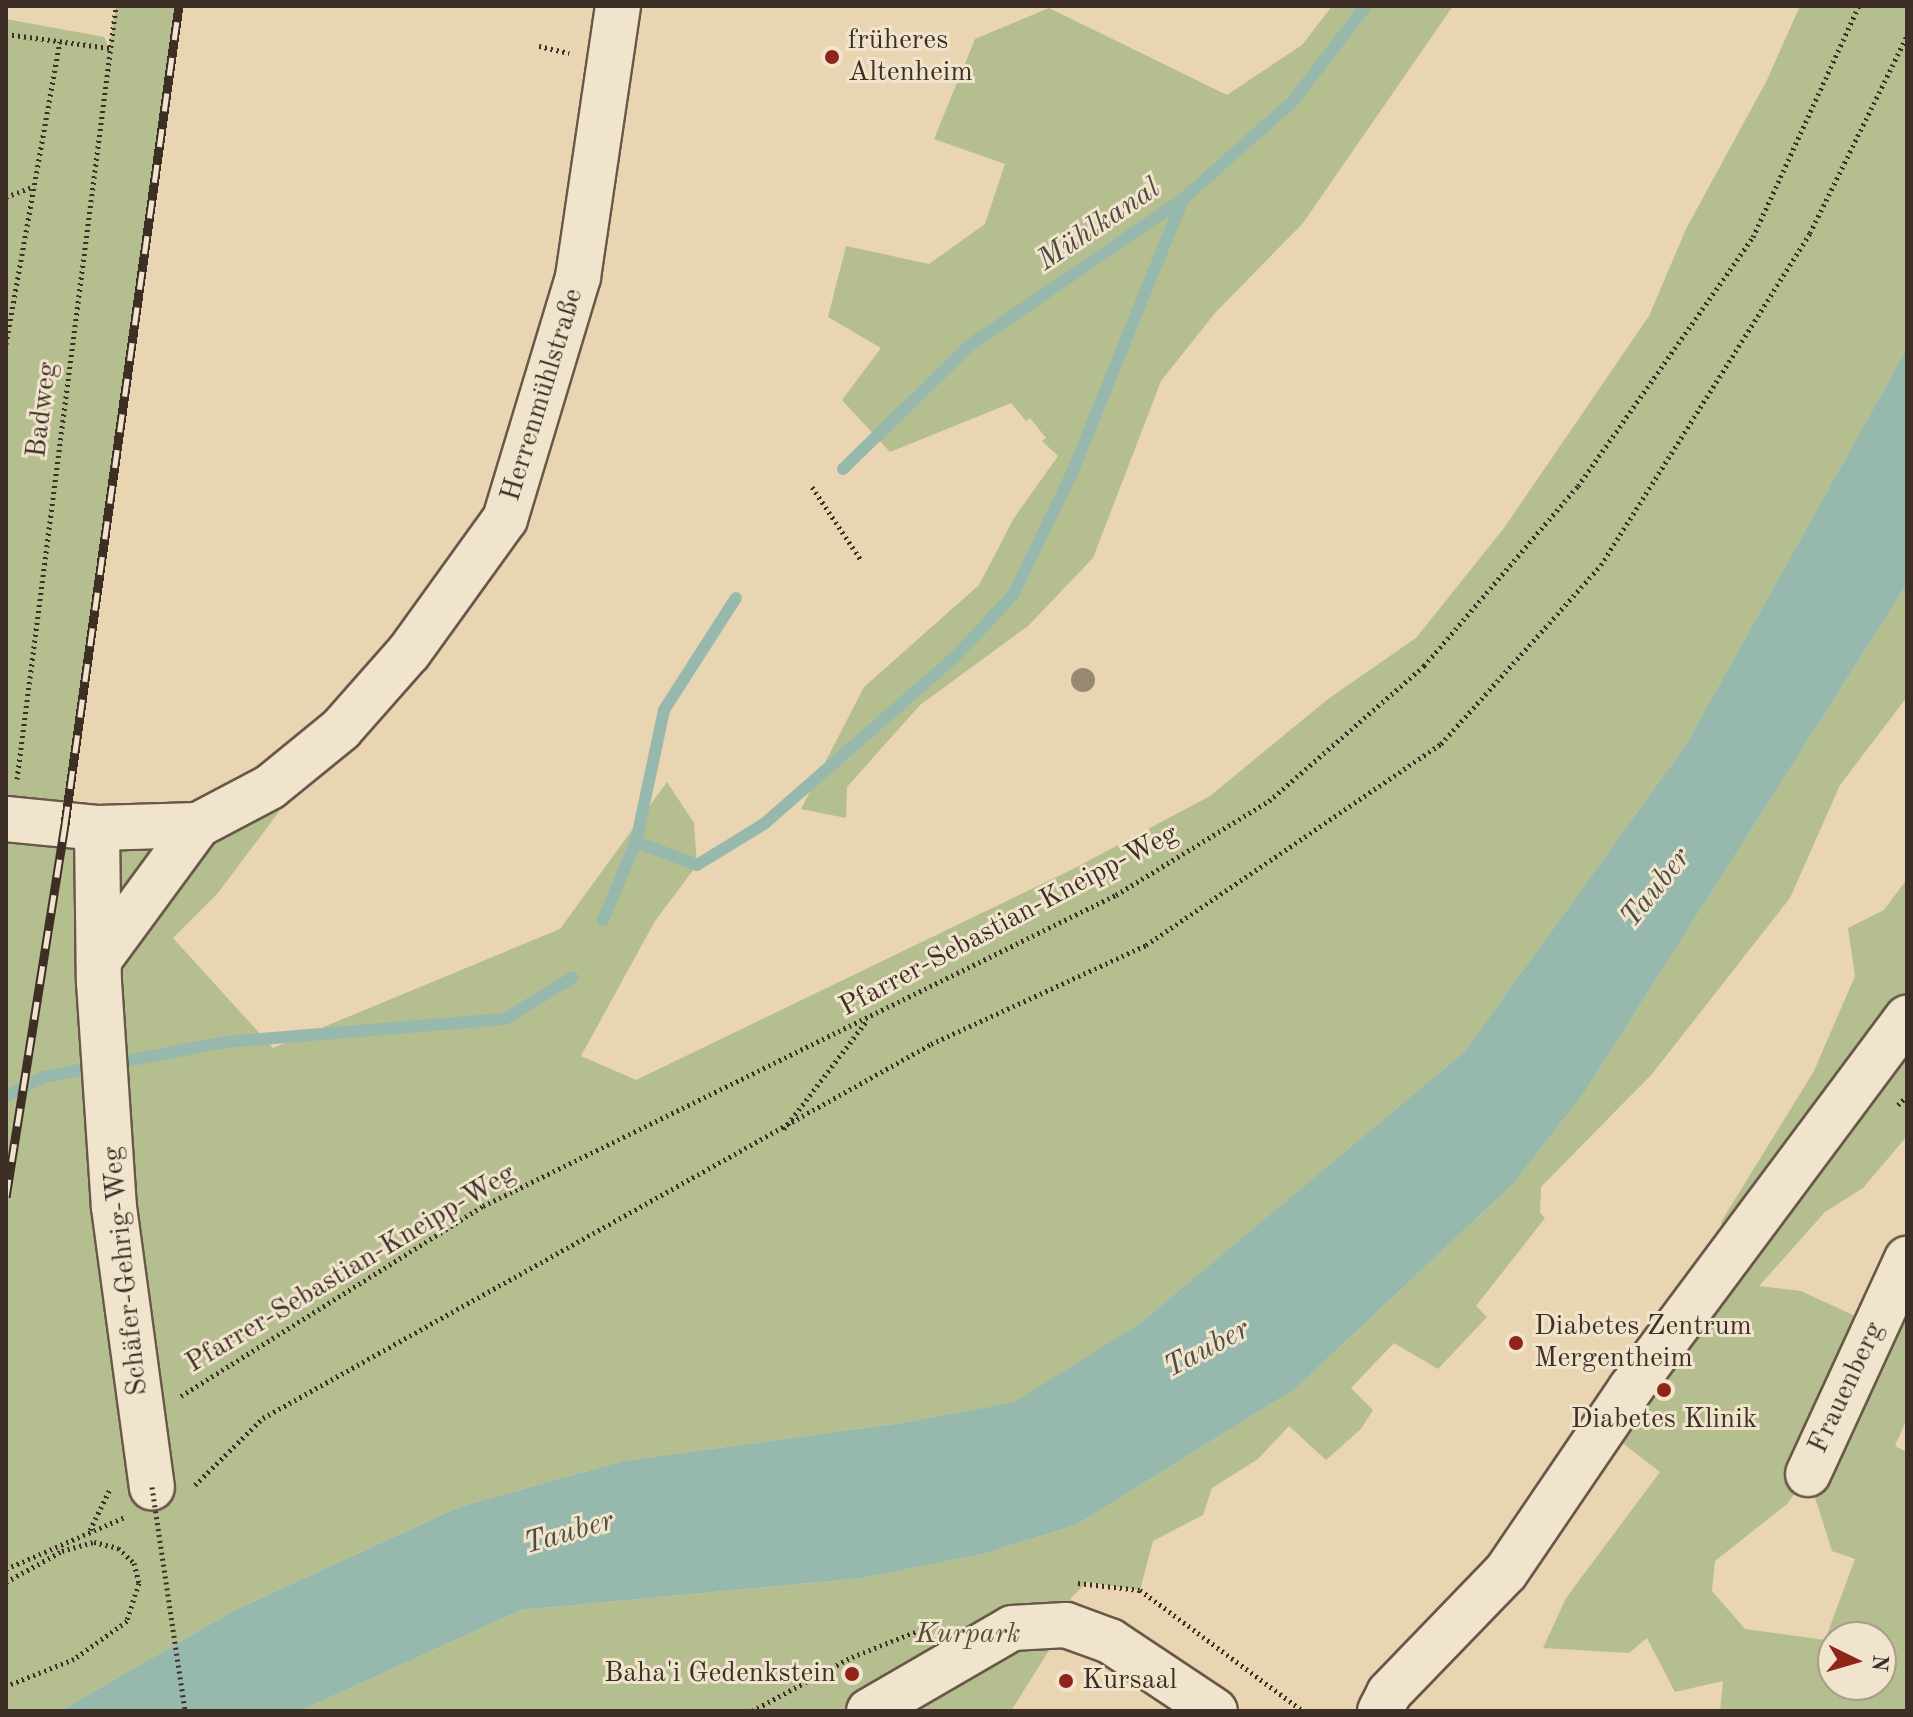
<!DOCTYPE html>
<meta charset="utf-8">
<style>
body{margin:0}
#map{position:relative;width:1913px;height:1717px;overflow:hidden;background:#e9d5b2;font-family:"Old Standard TT",serif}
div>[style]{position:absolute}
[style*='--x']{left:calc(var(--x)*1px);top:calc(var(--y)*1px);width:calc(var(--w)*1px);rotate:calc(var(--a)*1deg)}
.green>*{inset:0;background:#b4be8e}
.water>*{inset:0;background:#97b9ad}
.stream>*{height:12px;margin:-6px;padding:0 6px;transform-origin:6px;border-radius:6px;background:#97b9ad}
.path>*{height:5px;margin-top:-2.5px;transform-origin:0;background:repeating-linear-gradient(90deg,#3e2f26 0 2px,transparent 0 6px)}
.roads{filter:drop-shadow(2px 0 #695849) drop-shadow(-2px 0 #695849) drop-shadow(0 2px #695849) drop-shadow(0 -2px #695849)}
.minor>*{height:44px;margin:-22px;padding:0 22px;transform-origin:22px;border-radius:22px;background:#f1e4cd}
.rail>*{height:9px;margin-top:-4.5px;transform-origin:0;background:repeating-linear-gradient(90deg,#f1e4cd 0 18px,#3e2f26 0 36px);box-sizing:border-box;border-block:2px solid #3e2f26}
.path-bridge>*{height:5px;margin-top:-2.5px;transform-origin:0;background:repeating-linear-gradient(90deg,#3e2f26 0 2px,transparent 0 6px)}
.trees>*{width:24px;height:24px;margin:-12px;border-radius:50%;background:#988a71}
.dots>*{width:22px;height:22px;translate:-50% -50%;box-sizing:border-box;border:4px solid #f1e4cd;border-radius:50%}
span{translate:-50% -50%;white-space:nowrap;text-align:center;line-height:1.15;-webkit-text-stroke:6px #f1e4cd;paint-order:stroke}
.poi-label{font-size:28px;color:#3e2f26}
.left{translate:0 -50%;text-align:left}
.right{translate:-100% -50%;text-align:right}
.street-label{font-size:28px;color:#3e2f26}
.park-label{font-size:28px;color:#564c3b;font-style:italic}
.water-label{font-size:30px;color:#504b41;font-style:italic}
.frame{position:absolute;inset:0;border:8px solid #3e2f26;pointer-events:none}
.north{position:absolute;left:1817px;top:1621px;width:80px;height:80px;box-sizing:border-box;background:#f1e4cd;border:2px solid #a99c8a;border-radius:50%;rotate:95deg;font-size:22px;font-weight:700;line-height:32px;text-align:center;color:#3e2f26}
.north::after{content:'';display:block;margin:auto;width:28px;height:36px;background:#8f2418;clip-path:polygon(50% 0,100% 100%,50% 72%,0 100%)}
</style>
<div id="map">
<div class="green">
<div style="clip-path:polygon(116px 6px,179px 6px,65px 824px,198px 825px,341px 729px,218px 893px,173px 938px,273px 1048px,560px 929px,667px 782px,694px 823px,697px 865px,655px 921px,581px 1056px,636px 1080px,1073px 869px,1210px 796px,1328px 699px,1416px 638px,1504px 528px,1649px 316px,1686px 229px,1767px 80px,1800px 6px,1907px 6px,1907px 348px,1685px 746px,1464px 1052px,1140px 1323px,1016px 1402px,901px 1423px,623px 1461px,459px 1507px,233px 1611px,60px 1711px,6px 1711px,6px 19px,104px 37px,109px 47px)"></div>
<div style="clip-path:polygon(1332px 6px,1453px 6px,1303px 223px,1215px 313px,1161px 381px,1093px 558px,1028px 626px,920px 705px,847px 787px,846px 818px,801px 809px,864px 687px,979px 585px,1014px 518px,1058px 456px,1042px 441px,1046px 438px,1030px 418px,1026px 421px,1011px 403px,890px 452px,842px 400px,881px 348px,828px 317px,846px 246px,929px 264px,985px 224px,1005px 164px,934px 139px,975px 39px,1049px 8px,1227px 95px,1302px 45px)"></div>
<div style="clip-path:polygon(1907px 584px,1907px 697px,1840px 785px,1790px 898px,1652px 1074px,1541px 1187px,1540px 1213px,1545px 1218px,1476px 1306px,1487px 1317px,1438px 1369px,1394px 1343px,1351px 1388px,1373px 1410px,1361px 1429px,1326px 1460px,1289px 1426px,1258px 1459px,1212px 1488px,1203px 1515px,1153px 1541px,1140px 1590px,1087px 1582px,1070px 1599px,1098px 1613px,1078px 1655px,1051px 1647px,1011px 1711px,300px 1711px,521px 1610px,863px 1578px,982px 1554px,1076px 1525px,1295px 1389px,1513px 1184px,1584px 1093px)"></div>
<div style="clip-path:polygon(evenodd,1907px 879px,1907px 1136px,1863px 1188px,1825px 1212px,1759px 1286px,1801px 1291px,1866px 1321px,1907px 1259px,1907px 1419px,1895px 1446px,1907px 1452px,1907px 1711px,1720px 1711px,1723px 1681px,1675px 1692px,1647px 1638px,1629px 1653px,1543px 1648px,1566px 1598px,1660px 1472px,1603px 1428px,1725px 1258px,1721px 1222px,1814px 1071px,1855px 976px,1848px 928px,1884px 910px,1907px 879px,1808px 1475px,1832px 1551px,1855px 1559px,1825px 1640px,1745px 1629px,1712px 1591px,1715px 1561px,1787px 1504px,1808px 1475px,1907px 879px,1833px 1637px,1881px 1637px,1881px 1685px,1833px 1685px,1833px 1637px)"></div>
</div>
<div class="water">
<div style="clip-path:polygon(1907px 348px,1907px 584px,1584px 1093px,1513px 1184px,1295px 1389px,1076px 1525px,982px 1554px,863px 1578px,521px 1610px,300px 1711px,60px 1711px,233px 1611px,459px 1507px,623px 1461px,901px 1423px,1015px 1402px,1140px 1323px,1464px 1052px,1685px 746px)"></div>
</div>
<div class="stream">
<div style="--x:843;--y:469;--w:177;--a:-44.3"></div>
<div style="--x:970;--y:345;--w:258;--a:-34.4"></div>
<div style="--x:1183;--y:199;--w:147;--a:-41.7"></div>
<div style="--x:1293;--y:101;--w:120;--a:-52.5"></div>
<div style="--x:636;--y:842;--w:65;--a:20.7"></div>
<div style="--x:697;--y:865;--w:79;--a:-31.5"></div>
<div style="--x:764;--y:824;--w:254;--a:-41.2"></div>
<div style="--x:955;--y:657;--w:85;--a:-46.9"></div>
<div style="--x:1013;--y:595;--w:133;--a:-64.2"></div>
<div style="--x:1071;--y:475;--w:298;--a:-67.9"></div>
<div style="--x:603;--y:920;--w:85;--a:-67.1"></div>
<div style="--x:636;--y:842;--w:135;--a:-78"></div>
<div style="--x:664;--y:710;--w:133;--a:-57.3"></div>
<div style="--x:6;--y:1096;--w:42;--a:-26.6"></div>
<div style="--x:44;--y:1077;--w:184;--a:-10.9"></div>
<div style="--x:225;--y:1042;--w:281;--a:-4.7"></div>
<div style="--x:505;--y:1019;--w:79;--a:-31.5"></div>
</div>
<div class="path">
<div style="--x:6;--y:34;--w:104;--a:7.7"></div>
<div style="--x:539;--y:46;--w:31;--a:13"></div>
<div style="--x:6;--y:197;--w:30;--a:-21"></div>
<div style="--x:6;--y:344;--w:307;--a:-79.9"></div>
<div style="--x:812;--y:487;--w:88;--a:56.1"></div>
<div style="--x:17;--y:779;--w:779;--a:-82.7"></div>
<div style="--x:1898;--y:1105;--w:13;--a:-45"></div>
<div style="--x:784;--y:1129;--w:138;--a:-52.6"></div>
<div style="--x:181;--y:1396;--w:357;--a:-32.2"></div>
<div style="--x:483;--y:1206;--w:705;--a:-26.17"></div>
<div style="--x:1116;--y:895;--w:180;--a:-31.6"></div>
<div style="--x:1269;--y:801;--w:206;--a:-41.1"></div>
<div style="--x:1424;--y:666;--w:237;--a:-49.5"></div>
<div style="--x:1578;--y:486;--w:304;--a:-54.9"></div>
<div style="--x:1753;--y:237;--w:254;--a:-65.4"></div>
<div style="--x:195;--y:1485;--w:95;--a:-44.6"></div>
<div style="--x:263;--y:1418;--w:766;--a:-29.24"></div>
<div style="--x:931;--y:1044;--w:237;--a:-24.7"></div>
<div style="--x:1146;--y:945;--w:357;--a:-34.3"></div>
<div style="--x:1441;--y:744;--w:240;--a:-48.2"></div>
<div style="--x:1601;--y:565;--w:392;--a:-57.8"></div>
<div style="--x:1810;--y:233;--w:220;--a:-63.8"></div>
<div style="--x:90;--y:1530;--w:46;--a:-64"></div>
<div style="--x:6;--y:1569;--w:130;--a:-23.6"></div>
<div style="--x:6;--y:1582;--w:64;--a:-29"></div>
<div style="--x:62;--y:1551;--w:33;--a:-16"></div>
<div style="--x:94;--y:1542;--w:25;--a:14"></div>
<div style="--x:118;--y:1548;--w:22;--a:43"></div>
<div style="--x:134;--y:1563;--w:21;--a:76"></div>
<div style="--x:139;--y:1583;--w:40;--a:108"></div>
<div style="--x:127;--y:1621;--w:65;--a:144.4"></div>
<div style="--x:74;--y:1659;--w:73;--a:158.3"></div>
<div style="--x:1078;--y:1583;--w:62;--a:6.4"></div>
<div style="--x:1140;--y:1590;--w:203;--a:36.6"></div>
<div style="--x:752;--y:1711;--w:114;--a:-28.4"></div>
<div style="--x:852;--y:1657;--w:73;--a:-21.7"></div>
</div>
<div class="roads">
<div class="minor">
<div style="--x:6;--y:819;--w:91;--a:5.6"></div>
<div style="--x:97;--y:828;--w:101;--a:-1.7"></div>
<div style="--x:198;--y:825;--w:81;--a:-27.8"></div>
<div style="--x:270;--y:787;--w:92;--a:-39.2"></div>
<div style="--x:341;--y:729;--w:103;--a:-48.6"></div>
<div style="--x:409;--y:652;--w:164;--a:-54.2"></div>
<div style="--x:505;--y:519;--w:253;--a:-73.2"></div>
<div style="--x:578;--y:277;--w:274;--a:-81.6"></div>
<div style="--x:97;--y:828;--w:154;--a:89.3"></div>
<div style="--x:99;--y:982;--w:225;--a:86.2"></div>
<div style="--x:114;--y:1207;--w:283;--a:82.3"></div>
<div style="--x:99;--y:960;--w:167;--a:-53.7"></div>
<div style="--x:1808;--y:1474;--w:237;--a:-65.3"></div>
<div style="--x:869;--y:1711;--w:165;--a:-30.1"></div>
<div style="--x:1012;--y:1628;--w:54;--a:-3.2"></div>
<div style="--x:1066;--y:1625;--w:47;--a:20"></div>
<div style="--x:1110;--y:1641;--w:126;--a:33.7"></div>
<div style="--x:1380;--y:1711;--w:20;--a:-63"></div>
<div style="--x:1389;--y:1693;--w:168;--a:-46"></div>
<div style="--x:1506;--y:1572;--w:222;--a:-55.8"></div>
<div style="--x:1631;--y:1388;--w:462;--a:-53.3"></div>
</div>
</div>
<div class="rail">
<div style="--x:6;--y:1197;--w:378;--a:-81"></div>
<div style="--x:65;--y:824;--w:826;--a:-82.07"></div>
</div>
<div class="path-bridge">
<div style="--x:152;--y:1487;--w:226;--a:81.6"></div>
</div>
<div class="trees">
<div style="left:1083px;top:680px"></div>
</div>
<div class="dots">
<div style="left:832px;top:57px;background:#8f2418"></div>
<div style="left:1516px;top:1343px;background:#8f2418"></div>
<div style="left:1664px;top:1390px;background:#8f2418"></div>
<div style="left:852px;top:1674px;background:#8f2418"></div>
<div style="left:1066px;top:1681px;background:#8f2418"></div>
</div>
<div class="poi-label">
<span class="left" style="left:848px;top:57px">früheres<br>Altenheim</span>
<span class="left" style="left:1534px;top:1343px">Diabetes Zentrum<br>Mergentheim</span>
<span style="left:1664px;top:1420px">Diabetes Klinik</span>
<span class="right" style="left:836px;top:1674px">Baha'i Gedenkstein</span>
<span class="left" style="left:1082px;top:1681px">Kursaal</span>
</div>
<div class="street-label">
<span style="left:543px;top:395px;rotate:-73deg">Herrenmühlstraße</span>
<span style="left:43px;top:410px;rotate:-83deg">Badweg</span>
<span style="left:1009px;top:921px;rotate:-28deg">Pfarrer-Sebastian-Kneipp-Weg</span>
<span style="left:351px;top:1269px;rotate:-31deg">Pfarrer-Sebastian-Kneipp-Weg</span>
<span style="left:126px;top:1271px;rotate:-96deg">Schäfer-Gehrig-Weg</span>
<span style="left:1847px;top:1388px;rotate:-65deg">Frauenberg</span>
</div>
<div class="park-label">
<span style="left:968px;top:1635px">Kurpark</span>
</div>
<div class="water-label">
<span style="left:1099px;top:225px;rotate:-34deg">Mühlkanal</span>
<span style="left:1656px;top:888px;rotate:-51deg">Tauber</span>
<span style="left:1207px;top:1349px;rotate:-28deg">Tauber</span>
<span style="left:569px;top:1533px;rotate:-16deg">Tauber</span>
</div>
<div class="frame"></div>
<div class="north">N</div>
</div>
